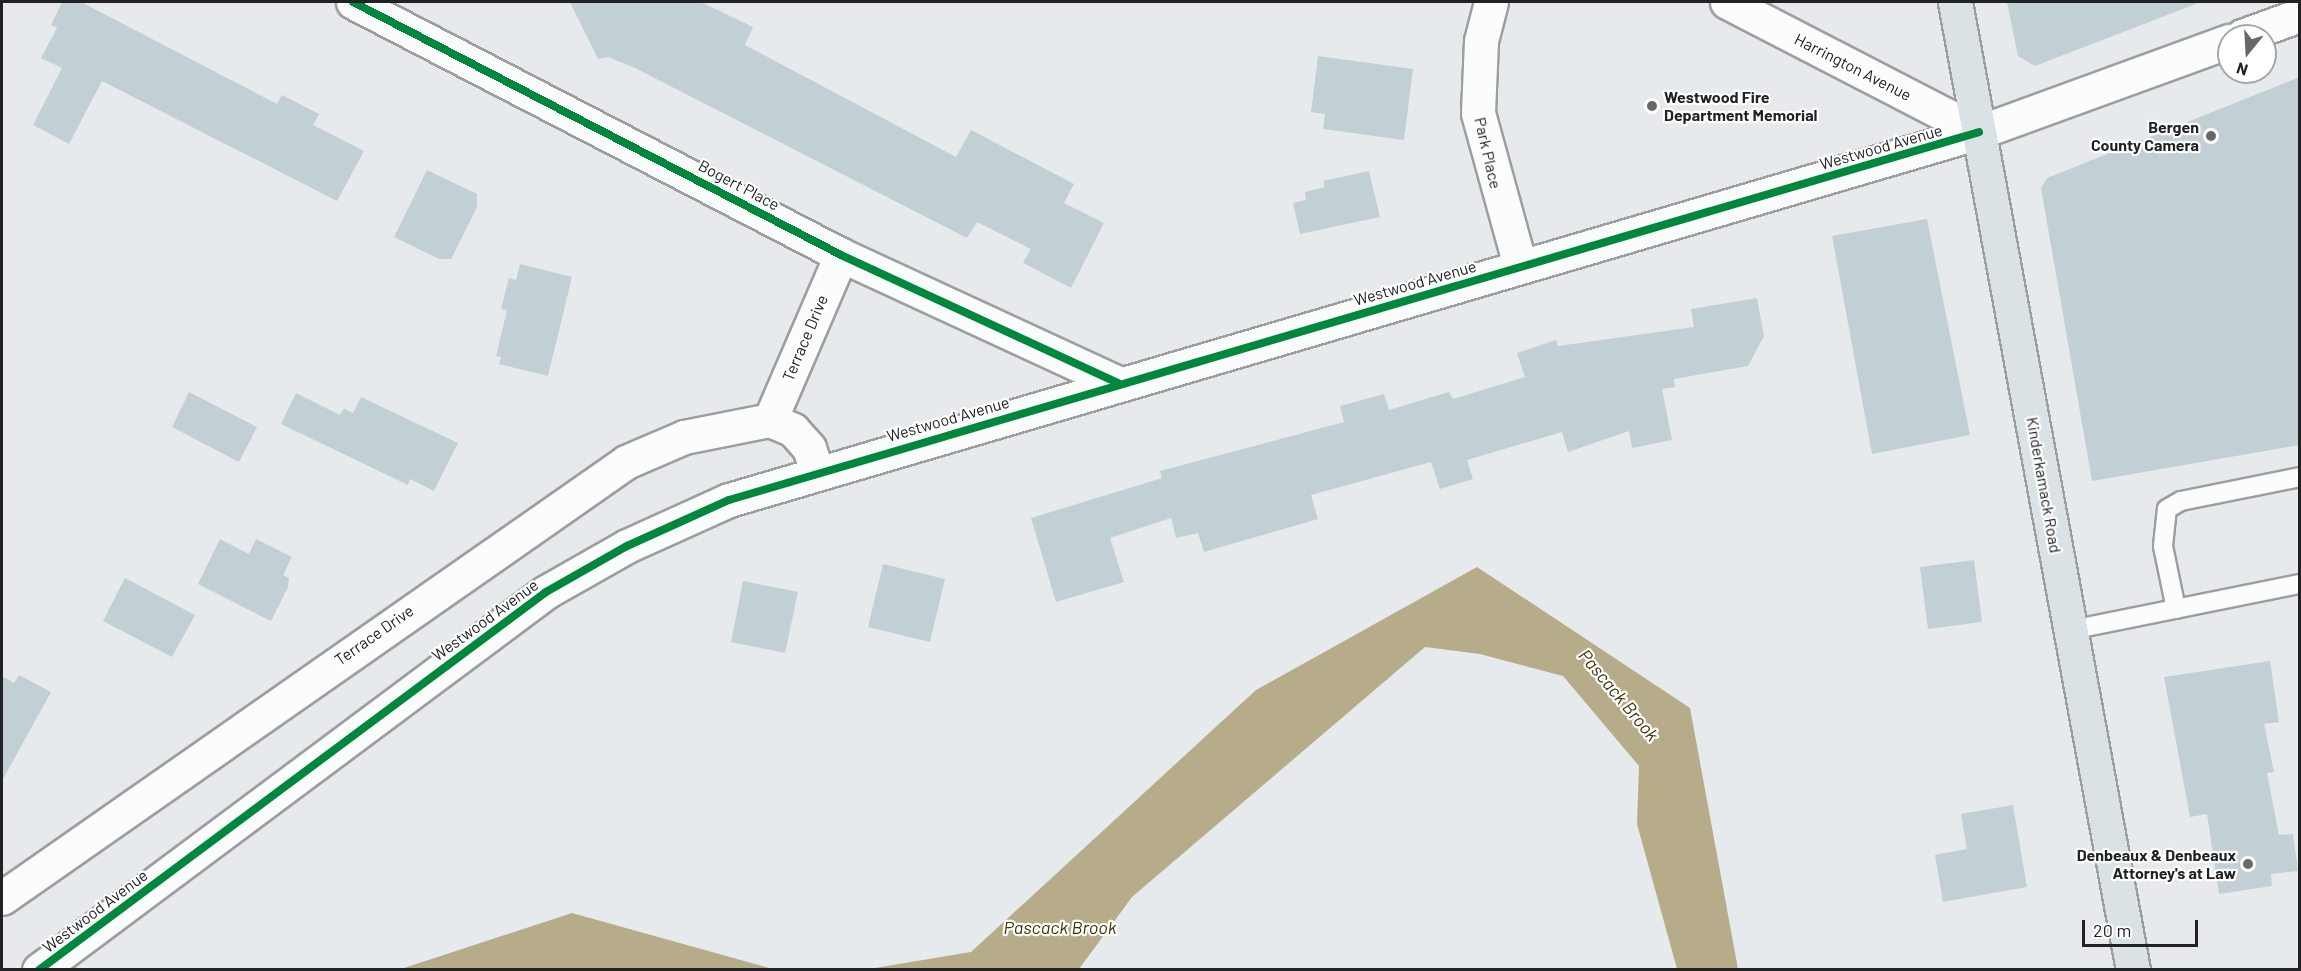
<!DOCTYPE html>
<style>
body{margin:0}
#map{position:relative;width:2301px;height:971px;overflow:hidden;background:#e7eaec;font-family:Barlow,sans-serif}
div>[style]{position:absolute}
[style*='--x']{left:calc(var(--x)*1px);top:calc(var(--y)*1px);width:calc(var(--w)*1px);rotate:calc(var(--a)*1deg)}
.water>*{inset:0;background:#b6ac89}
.building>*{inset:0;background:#c2d0d5}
.roads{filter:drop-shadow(2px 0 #9c9e9f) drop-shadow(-2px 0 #9c9e9f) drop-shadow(0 2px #9c9e9f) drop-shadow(0 -2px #9c9e9f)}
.lane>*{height:18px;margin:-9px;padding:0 9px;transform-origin:9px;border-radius:9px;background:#fbfcfc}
.street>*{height:33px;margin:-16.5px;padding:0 16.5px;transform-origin:16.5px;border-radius:16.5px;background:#fbfcfc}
.secondary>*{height:33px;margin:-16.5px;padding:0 16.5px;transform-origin:16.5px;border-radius:16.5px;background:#fbfcfc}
.primary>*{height:33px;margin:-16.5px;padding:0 16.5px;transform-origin:16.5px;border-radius:16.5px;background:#dbe2e5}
.cycleway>*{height:8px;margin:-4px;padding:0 4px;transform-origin:4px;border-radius:4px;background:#00873e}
.dots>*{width:16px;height:16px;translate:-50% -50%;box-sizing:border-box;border:3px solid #fff;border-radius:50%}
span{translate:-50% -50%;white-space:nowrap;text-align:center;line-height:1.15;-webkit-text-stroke:4.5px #fff;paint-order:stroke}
.street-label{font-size:16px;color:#202223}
.poi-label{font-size:16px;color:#202223;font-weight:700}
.left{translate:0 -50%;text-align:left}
.right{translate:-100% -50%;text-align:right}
.water-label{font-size:18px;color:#3e3206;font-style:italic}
.frame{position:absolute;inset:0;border:3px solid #202223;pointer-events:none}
.north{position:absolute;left:2217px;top:24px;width:60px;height:60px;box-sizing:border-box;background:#fff;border:2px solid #a6a7a7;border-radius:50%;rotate:198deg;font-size:16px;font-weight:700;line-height:24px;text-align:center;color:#202223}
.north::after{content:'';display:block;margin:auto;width:21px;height:27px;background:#666869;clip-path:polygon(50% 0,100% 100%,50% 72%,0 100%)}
.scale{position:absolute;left:2082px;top:920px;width:116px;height:27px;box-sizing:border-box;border:3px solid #202223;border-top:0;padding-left:8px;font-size:18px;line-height:21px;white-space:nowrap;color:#202223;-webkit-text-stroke:4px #fff;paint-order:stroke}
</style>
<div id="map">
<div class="water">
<div style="clip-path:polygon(1477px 567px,1690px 708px,1738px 969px,1677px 969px,1637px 824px,1639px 766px,1563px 676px,1480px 654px,1425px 647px,1132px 897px,1079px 969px,869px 969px,971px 952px,1256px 690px)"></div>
<div style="clip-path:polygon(572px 913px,773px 969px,401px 969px)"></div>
</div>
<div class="building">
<div style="clip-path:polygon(62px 2px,81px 2px,277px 104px,282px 95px,319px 114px,313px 125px,364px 151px,337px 201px,102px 81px,69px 144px,33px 125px,62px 68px,41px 58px,57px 28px,51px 25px)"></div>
<div style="clip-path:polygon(570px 2px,701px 2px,753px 27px,745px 45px,956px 157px,971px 130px,1074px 184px,1064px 203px,1104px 223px,1071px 288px,1023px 263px,1031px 249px,977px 222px,967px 238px,635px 68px,608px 57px,598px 59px)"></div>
<div style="clip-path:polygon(2007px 2px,2196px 2px,2196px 4px,2035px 66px,2018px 56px)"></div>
<div style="clip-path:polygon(1318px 56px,1413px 69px,1404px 140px,1323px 129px,1325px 114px,1311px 112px)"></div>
<div style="clip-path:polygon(2300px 77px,2300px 445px,2092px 481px,2041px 188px,2047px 178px)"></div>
<div style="clip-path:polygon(427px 170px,477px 194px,477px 207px,451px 259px,439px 259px,394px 237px)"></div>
<div style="clip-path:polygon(1369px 171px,1380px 217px,1300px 234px,1293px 203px,1306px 200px,1305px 192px,1325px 187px,1323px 181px)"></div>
<div style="clip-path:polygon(1927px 219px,1970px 435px,1872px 454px,1832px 236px)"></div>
<div style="clip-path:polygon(520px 264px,572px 277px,548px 376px,499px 364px,501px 357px,496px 356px,507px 310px,501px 309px,509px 278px,516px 280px)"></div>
<div style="clip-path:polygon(1757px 298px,1764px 336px,1748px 366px,1674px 379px,1675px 387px,1662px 389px,1672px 440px,1632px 448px,1629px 431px,1568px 452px,1562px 432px,1467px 460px,1473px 479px,1440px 489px,1431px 462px,1311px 495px,1318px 519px,1204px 552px,1198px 533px,1176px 538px,1171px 518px,1110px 538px,1124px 582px,1056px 602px,1031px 518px,1162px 478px,1160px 471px,1344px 422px,1340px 406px,1384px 394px,1389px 410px,1449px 392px,1453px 399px,1525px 377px,1517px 353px,1556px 340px,1558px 346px,1694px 327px,1691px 309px)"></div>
<div style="clip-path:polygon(189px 392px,257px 427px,239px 462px,172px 427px)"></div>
<div style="clip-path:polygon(296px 393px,340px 415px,344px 408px,353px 413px,361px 397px,458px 443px,434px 491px,410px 479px,408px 485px,281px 424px)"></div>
<div style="clip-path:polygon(220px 539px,249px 554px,256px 539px,292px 557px,283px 575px,289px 578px,288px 587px,271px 621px,198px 584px)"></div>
<div style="clip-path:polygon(1974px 560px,1982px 622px,1928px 629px,1920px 567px)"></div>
<div style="clip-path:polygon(883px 564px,945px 579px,930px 642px,868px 627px)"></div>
<div style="clip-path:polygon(125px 578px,195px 615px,172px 657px,103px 621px)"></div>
<div style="clip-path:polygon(743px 581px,798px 592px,785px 653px,731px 642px)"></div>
<div style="clip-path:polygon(2270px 661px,2279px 722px,2264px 724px,2274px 772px,2267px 773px,2279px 835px,2293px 834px,2298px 871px,2271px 874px,2272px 886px,2219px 894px,2207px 814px,2190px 817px,2164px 677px)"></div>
<div style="clip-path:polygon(19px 675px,51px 692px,2px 781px,2px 676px,14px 683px)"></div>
<div style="clip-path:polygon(2013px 805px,2027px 887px,1943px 902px,1935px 855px,1967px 849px,1961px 814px)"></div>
</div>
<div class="roads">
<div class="lane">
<div style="--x:2176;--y:609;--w:64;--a:-101.7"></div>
<div style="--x:2163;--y:546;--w:37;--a:-84"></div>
<div style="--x:2167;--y:509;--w:16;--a:-30"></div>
<div style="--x:2181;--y:501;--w:121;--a:-11.4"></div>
<div style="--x:2071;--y:630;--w:234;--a:-11.4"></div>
</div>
<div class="street">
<div style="--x:353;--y:2;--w:550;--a:27.4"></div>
<div style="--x:841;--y:255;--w:305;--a:24.8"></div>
<div style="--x:770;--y:420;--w:180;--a:-66.7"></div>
<div style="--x:2;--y:898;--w:761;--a:-34.94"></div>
<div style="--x:626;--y:462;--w:63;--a:-23.3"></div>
<div style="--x:684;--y:437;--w:88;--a:-11.2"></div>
<div style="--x:770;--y:420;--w:25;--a:23"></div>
<div style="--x:793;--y:430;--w:24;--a:48"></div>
<div style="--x:809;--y:448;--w:24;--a:71"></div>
</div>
<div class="secondary">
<div style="--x:1491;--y:2;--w:40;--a:104.4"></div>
<div style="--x:1481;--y:41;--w:72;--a:92.4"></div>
<div style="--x:1478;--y:113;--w:159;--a:74.6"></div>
<div style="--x:1727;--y:2;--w:284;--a:27.3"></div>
<div style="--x:2242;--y:36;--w:62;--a:-19.9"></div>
<div style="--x:39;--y:970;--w:632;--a:-36.71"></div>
<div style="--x:546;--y:592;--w:93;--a:-29.6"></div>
<div style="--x:627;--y:546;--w:112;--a:-24.3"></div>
<div style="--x:729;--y:500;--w:1303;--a:-16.4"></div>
<div style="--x:1979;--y:132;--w:266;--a:-20"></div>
</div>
<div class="primary">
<div style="--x:1955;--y:2;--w:984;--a:79.58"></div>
</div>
</div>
<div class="cycleway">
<div style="--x:353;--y:2;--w:550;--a:27.4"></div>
<div style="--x:841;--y:255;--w:305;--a:24.8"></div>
<div style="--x:39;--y:970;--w:632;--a:-36.71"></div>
<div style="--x:546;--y:592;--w:93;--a:-29.6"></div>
<div style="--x:627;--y:546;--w:112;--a:-24.3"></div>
<div style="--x:729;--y:500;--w:1303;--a:-16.4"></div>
</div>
<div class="dots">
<div style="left:1652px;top:106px;background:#666869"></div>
<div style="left:2211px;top:136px;background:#666869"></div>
<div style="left:2248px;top:864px;background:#666869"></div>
</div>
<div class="street-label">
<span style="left:1853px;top:67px;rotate:27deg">Harrington Avenue</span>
<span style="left:1881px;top:147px;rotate:-16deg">Westwood Avenue</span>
<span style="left:1488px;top:153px;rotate:77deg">Park Place</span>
<span style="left:739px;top:185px;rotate:28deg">Bogert Place</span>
<span style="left:1415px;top:283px;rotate:-16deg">Westwood Avenue</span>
<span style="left:805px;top:338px;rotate:-67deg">Terrace Drive</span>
<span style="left:948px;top:419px;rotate:-16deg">Westwood Avenue</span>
<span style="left:2044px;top:485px;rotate:80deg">Kinderkamack Road</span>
<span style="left:485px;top:620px;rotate:-36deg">Westwood Avenue</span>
<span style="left:374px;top:635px;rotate:-35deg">Terrace Drive</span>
<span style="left:95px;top:911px;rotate:-37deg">Westwood Avenue</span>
</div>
<div class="poi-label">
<span class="left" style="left:1664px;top:106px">Westwood Fire<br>Department Memorial</span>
<span class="right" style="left:2199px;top:136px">Bergen<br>County Camera</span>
<span class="right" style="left:2236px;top:864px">Denbeaux &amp; Denbeaux<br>Attorney's at Law</span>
</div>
<div class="water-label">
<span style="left:1619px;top:695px;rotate:50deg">Pascack Brook</span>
<span style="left:1060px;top:927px">Pascack Brook</span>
</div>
<div class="frame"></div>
<div class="north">N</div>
<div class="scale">20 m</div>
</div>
